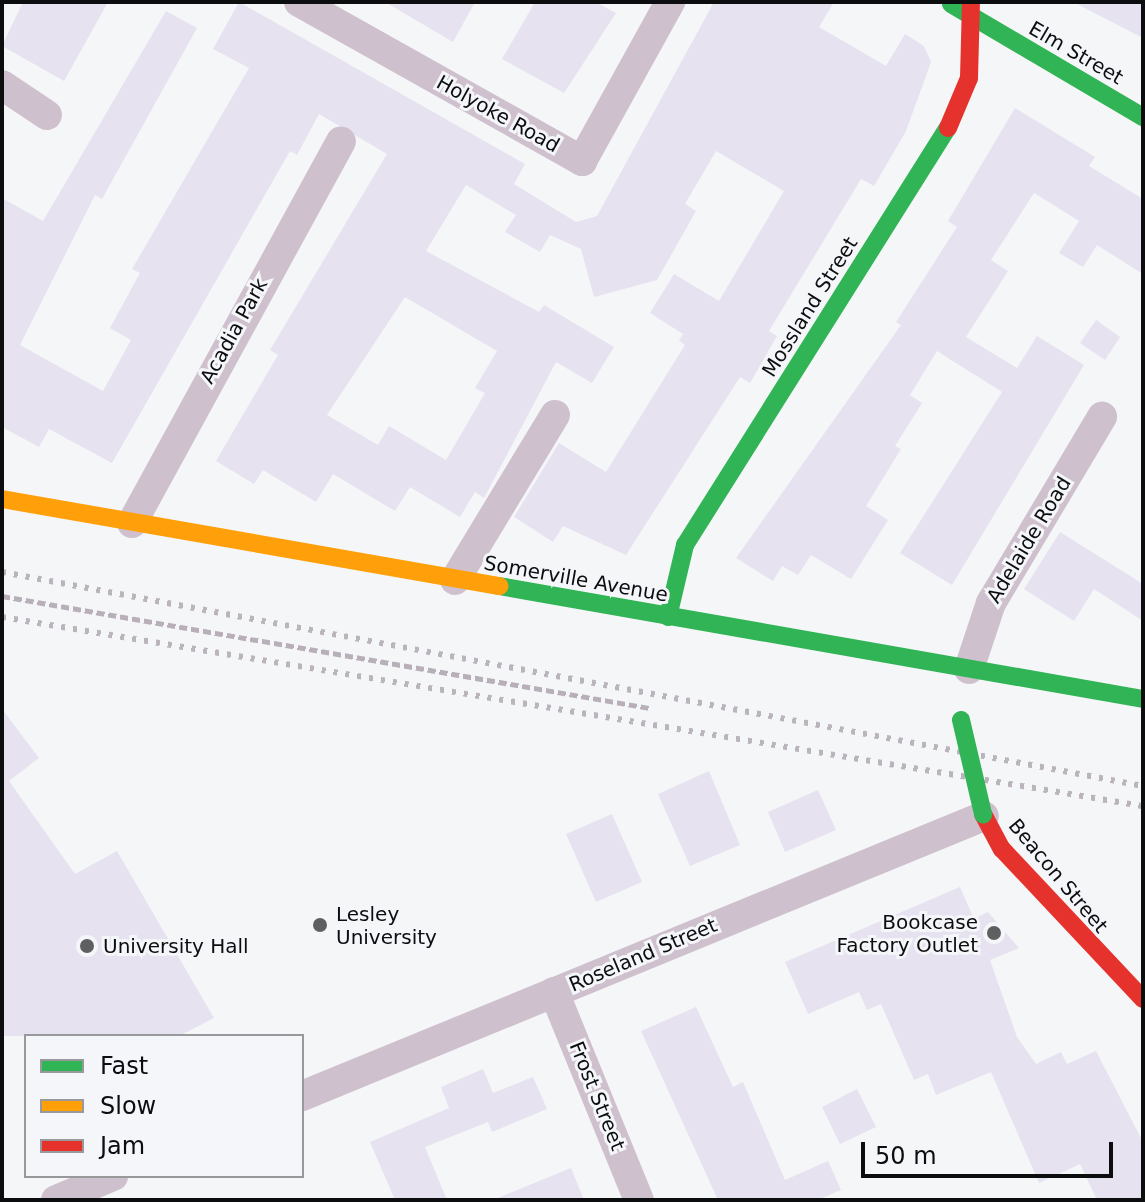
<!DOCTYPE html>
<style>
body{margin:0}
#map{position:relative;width:1145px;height:1202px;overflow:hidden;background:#f5f6f8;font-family:"DejaVu Sans",sans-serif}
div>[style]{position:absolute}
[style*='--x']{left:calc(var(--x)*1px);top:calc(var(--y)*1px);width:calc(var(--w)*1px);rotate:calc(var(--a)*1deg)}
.building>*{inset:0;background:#e6e2f0}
.path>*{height:5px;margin-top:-2.5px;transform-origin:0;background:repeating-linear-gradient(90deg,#b8afb8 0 8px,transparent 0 12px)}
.street>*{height:30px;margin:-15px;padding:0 15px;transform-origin:15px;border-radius:15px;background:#cfc0ce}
.fast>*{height:18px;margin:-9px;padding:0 9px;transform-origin:9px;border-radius:9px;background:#30b455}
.slow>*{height:18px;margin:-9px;padding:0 9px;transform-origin:9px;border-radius:9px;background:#ff9f0a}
.jam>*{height:18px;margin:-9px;padding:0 9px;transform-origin:9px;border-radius:9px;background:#e5322d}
.rail>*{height:6px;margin-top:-3px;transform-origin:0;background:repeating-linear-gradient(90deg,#bab5bc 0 4px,transparent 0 12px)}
.fast-bridge>*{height:18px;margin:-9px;padding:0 9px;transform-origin:9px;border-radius:9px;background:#30b455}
.dots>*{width:22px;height:22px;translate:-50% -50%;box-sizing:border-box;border:4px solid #f4f6f9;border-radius:50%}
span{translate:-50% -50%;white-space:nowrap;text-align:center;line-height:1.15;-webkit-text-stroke:6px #f4f6f9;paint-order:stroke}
.street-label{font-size:20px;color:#0c0d0e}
.poi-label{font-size:20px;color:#0c0d0e}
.left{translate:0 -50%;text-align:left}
.right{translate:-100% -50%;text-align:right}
.frame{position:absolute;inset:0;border:4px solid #0c0d0e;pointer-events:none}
.legend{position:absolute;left:24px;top:1034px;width:280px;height:144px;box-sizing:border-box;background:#f4f6f9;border:2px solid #97999b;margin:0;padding:10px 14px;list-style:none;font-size:24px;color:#0c0d0e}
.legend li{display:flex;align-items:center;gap:16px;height:40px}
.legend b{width:40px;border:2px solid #97999b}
.scale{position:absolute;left:861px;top:1142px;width:252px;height:36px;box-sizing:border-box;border:4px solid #0c0d0e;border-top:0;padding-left:10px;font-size:24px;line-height:28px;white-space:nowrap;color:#0c0d0e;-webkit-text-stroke:6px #f4f6f9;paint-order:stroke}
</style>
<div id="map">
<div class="building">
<div style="clip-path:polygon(23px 2px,108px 2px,64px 81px,2px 46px)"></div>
<div style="clip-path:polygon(evenodd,239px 2px,525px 164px,514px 184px,576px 222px,597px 216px,714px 2px,834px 2px,819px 27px,886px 66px,905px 34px,924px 46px,931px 62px,906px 131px,874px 186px,861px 179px,769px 331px,777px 336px,750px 383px,740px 377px,626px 555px,563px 526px,553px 542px,514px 517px,559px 443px,606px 472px,685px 345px,679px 341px,683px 334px,650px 313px,674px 274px,719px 301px,784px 191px,716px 151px,685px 204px,696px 211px,657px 280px,594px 297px,581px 249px,550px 235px,540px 252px,505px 232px,516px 215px,466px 185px,426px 251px,539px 312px,544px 305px,614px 347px,592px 383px,556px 362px,484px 498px,475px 492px,460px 517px,410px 487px,395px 511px,333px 474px,316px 502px,263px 470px,254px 484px,216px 461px,278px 355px,270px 350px,387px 154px,319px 114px,297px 155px,290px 151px,112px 463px,49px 429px,39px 447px,2px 427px,2px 198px,43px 221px,166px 11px,197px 28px,102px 199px,95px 195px,20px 345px,103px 391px,131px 340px,110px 328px,140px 273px,132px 269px,249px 68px,213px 49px,239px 2px,405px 297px,497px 351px,475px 388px,485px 393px,446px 460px,389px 426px,378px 445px,327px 415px,405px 297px)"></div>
<div style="clip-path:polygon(385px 2px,475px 2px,453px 42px)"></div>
<div style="clip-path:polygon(535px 2px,595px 2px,616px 13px,564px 93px,502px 59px)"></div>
<div style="clip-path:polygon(1073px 2px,1143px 2px,1143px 38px)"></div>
<div style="clip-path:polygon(1015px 108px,1095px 157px,1089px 166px,1143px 199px,1143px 274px,1097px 245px,1083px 267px,1059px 253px,1079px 221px,1034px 193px,991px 260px,1008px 271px,966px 337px,1017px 368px,1037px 336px,1084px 365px,952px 585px,900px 553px,1002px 392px,937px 351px,910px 395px,922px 403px,895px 446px,901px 449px,866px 506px,888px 520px,851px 579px,811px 555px,798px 575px,782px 566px,773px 581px,736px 558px,901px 325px,896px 322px,957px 227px,948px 221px)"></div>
<div style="clip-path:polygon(1096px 320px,1120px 337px,1105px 360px,1080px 343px)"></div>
<div style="clip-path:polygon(1060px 532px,1143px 584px,1143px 621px,1094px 589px,1074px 621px,1024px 589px)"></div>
<div style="clip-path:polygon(2px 709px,39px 758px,9px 781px,75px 874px,117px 851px,214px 1018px,179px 1036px,2px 1036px)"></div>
<div style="clip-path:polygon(709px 771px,740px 845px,690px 866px,658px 794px)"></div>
<div style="clip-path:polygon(818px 790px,836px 830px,785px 852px,768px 812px)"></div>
<div style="clip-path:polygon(612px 814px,642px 882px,596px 902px,566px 834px)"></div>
<div style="clip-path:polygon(960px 887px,974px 919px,988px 912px,1019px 948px,990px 960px,1017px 1037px,1036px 1064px,1061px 1052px,1067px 1064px,1096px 1051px,1143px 1142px,1143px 1200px,1097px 1200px,1080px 1164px,1039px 1183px,991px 1072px,936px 1095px,928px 1074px,914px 1080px,881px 1004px,867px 1010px,859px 992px,808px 1014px,785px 962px)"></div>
<div style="clip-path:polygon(696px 1007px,733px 1087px,743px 1082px,785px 1180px,828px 1161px,841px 1190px,817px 1200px,718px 1200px,641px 1031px)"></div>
<div style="clip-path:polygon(483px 1069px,493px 1093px,533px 1077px,547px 1109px,492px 1132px,488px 1122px,425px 1147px,447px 1200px,395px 1200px,370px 1142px,449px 1108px,441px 1087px)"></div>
<div style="clip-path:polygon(857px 1089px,876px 1127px,840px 1144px,822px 1107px)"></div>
<div style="clip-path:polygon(571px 1168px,584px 1200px,495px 1200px,495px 1199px)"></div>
</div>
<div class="path">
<div style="--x:2;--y:596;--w:658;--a:9.81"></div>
</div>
<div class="street">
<div style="--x:299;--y:2;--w:325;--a:29.3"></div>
<div style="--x:582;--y:161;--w:182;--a:-61"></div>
<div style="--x:2;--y:85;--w:54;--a:33.7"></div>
<div style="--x:132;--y:523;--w:435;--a:-61.3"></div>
<div style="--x:455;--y:580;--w:193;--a:-58.8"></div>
<div style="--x:969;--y:669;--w:70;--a:-71.6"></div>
<div style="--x:991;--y:603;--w:217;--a:-59.2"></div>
<div style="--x:554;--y:992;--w:225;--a:67.8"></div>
<div style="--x:302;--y:1096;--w:737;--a:-22.32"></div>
<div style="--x:56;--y:1200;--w:62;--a:-22.8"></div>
</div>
<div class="fast">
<div style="--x:951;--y:4;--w:223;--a:30.5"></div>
<div style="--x:499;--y:586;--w:654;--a:9.95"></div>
<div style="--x:668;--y:617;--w:74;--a:-76.7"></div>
<div style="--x:685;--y:545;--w:493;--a:-57.8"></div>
</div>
<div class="slow">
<div style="--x:2;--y:499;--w:505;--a:9.93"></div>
</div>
<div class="jam">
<div style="--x:948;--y:128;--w:54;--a:-67.2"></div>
<div style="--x:969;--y:78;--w:76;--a:-88.5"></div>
<div style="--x:983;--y:814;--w:40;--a:62"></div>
<div style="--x:1002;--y:849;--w:206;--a:46.8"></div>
</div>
<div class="rail">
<div style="--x:2;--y:572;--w:1161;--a:10.62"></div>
<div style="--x:2;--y:617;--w:1157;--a:9.41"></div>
</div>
<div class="fast-bridge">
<div style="--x:961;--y:720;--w:97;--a:76.8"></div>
</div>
<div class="dots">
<div style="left:320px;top:925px;background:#5e5f60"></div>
<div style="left:994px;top:933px;background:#5e5f60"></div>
<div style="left:87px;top:946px;background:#5e5f60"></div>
</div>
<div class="street-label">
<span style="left:1076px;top:53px;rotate:30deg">Elm Street</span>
<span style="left:498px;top:114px;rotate:29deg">Holyoke Road</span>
<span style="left:810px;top:307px;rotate:-58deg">Mossland Street</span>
<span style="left:234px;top:331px;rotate:-61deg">Acadia Park</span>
<span style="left:1029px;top:540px;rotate:-59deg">Adelaide Road</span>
<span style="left:576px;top:579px;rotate:10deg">Somerville Avenue</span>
<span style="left:1058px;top:876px;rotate:50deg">Beacon Street</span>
<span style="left:643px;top:955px;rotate:-23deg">Roseland Street</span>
<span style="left:597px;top:1096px;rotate:68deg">Frost Street</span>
</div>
<div class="poi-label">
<span class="left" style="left:336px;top:926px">Lesley<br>University</span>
<span class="right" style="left:978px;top:934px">Bookcase<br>Factory Outlet</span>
<span class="left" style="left:103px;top:946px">University Hall</span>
</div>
<div class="frame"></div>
<ul class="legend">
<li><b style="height:10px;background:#30b455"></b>Fast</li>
<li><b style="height:10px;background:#ff9f0a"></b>Slow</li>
<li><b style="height:10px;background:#e5322d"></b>Jam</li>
</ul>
<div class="scale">50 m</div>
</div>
